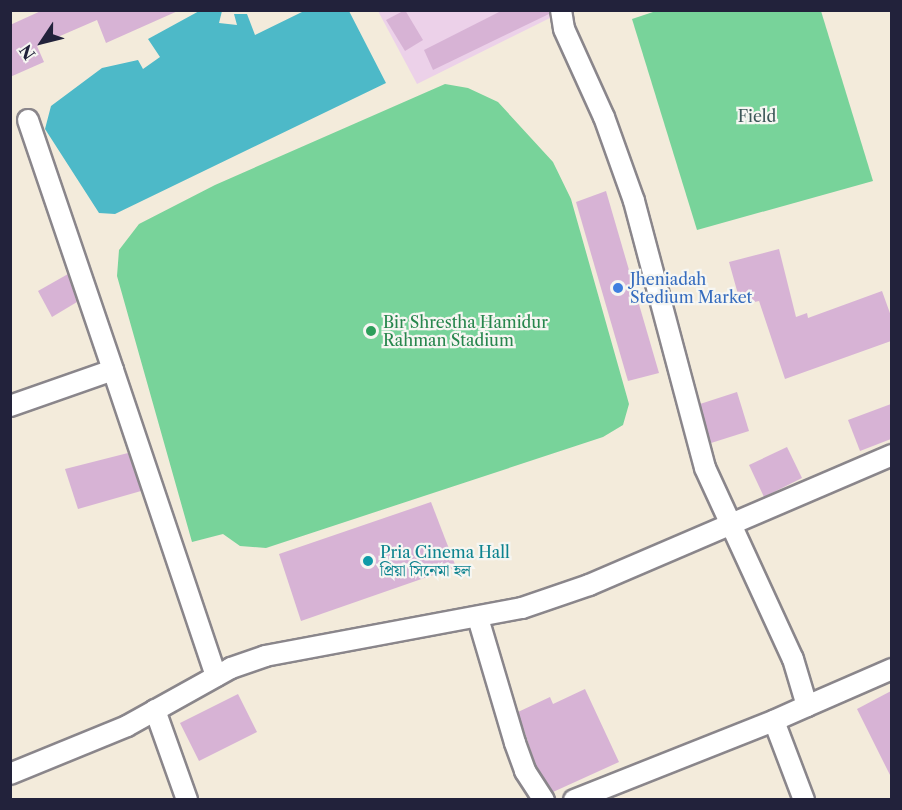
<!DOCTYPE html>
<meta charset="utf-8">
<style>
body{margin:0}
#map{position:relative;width:902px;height:810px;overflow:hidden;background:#f3ebdb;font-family:"Libre Caslon Text","Noto Serif Bengali",serif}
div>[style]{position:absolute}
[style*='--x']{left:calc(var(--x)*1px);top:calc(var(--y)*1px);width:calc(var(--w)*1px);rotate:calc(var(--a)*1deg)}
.built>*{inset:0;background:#ecd1e9}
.green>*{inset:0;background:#78d39a}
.water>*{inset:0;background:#4db9c8}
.building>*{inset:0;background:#d7b3d5}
.roads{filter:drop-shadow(2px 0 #8a868b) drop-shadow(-2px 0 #8a868b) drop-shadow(0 2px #8a868b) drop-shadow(0 -2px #8a868b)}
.minor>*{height:20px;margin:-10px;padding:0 10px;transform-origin:10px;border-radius:10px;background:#fff}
.dots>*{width:16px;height:16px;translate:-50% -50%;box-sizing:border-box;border:3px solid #f6f6f2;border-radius:50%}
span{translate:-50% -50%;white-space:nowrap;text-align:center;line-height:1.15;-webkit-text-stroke:4.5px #f6f6f2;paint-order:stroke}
.park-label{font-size:16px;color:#3c5758}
.shop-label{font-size:16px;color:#366cbe}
.left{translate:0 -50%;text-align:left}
.leisure-label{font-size:16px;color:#27864d}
.culture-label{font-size:16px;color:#0d838f}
.frame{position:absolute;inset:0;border:12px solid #22223b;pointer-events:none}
.north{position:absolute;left:12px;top:12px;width:60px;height:60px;-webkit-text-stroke:4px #f6f6f2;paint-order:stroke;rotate:235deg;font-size:16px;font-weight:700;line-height:24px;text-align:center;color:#22223b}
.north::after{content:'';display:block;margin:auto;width:21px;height:27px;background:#22223b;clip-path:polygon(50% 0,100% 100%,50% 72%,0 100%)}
</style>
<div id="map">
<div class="built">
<div style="clip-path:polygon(548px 10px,552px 17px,417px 84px,378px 11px)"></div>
</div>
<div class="green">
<div style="clip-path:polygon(656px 11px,821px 11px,873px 181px,697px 230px,632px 19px)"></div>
<div style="clip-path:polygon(445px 84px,468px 88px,498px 102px,553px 162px,571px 199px,629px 404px,623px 425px,603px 437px,266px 548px,240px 546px,223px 534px,192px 542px,117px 276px,119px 250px,139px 224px,215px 185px)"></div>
</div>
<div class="water">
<div style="clip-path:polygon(201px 10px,222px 11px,219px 23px,237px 25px,234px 14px,247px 14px,255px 35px,304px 11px,349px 11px,386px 83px,115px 214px,99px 213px,45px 129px,51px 106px,102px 68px,138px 60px,143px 69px,160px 57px,148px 39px)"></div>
</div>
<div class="building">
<div style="clip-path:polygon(43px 10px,180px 10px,106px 43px,97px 20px,37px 46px,44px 62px,10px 77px,10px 25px)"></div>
<div style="clip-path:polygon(405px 10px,423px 40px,405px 51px,386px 20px)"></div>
<div style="clip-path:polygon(503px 10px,549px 10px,549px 14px,433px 70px,424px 50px)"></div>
<div style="clip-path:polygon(606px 191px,659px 373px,628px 381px,576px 202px)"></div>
<div style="clip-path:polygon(779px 249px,796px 317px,807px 313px,808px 318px,882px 291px,891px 316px,891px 341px,785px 379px,759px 301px,741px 305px,729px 262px)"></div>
<div style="clip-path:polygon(68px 274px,77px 302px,52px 317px,38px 291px)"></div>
<div style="clip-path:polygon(737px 392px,749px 431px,711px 443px,700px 404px)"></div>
<div style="clip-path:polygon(891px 404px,891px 439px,860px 451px,848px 420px)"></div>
<div style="clip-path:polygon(787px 447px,802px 478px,764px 497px,749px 465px)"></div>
<div style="clip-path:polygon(128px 453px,141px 491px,78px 509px,65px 469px)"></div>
<div style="clip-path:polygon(431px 502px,456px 567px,301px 621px,279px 554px)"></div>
<div style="clip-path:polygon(585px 689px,619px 762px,553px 792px,536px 766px,518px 712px,550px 697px,553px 704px)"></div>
<div style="clip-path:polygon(891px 691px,891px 777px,857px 709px)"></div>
<div style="clip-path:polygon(238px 694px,257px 732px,199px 761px,180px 723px)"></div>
</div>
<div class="roads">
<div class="minor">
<div style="--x:561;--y:10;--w:19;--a:81"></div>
<div style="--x:564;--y:29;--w:97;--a:65.6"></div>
<div style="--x:604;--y:117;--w:89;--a:70.3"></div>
<div style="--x:634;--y:201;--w:276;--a:75.1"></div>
<div style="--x:705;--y:468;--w:210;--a:65.3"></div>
<div style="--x:793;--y:659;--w:49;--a:73.4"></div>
<div style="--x:807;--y:706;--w:36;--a:156"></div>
<div style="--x:774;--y:721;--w:85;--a:69.2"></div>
<div style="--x:28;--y:120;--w:264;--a:71.2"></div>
<div style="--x:10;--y:406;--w:109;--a:-19.3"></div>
<div style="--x:113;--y:370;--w:323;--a:71.4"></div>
<div style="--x:478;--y:618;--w:130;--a:73.5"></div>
<div style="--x:515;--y:743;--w:30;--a:70"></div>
<div style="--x:525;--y:771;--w:35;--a:57"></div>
<div style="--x:807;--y:706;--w:93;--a:-23.5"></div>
<div style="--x:155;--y:710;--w:96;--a:70.4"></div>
<div style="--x:10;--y:774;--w:126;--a:-22.3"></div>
<div style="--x:127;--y:726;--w:119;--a:-29.1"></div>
<div style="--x:231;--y:668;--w:36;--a:-19"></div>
<div style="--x:265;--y:656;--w:261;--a:-10.6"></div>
<div style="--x:522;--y:608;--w:71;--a:-18.9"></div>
<div style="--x:589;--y:585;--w:330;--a:-23.2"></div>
<div style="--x:574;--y:800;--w:215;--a:-21.6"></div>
</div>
</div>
<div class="dots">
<div style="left:618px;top:288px;background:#3f7fe0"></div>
<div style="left:371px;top:331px;background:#2e9e5b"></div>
<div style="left:368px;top:561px;background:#0f9aa8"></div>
</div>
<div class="park-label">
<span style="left:757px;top:116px">Field</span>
</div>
<div class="shop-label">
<span class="left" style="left:630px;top:288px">Jheniadah<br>Stedium Market</span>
</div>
<div class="leisure-label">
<span class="left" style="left:383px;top:331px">Bir Shrestha Hamidur<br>Rahman Stadium</span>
</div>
<div class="culture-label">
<span class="left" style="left:380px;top:561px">Pria Cinema Hall<br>প্রিয়া সিনেমা হল</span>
</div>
<div class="frame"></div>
<div class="north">N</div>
</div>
